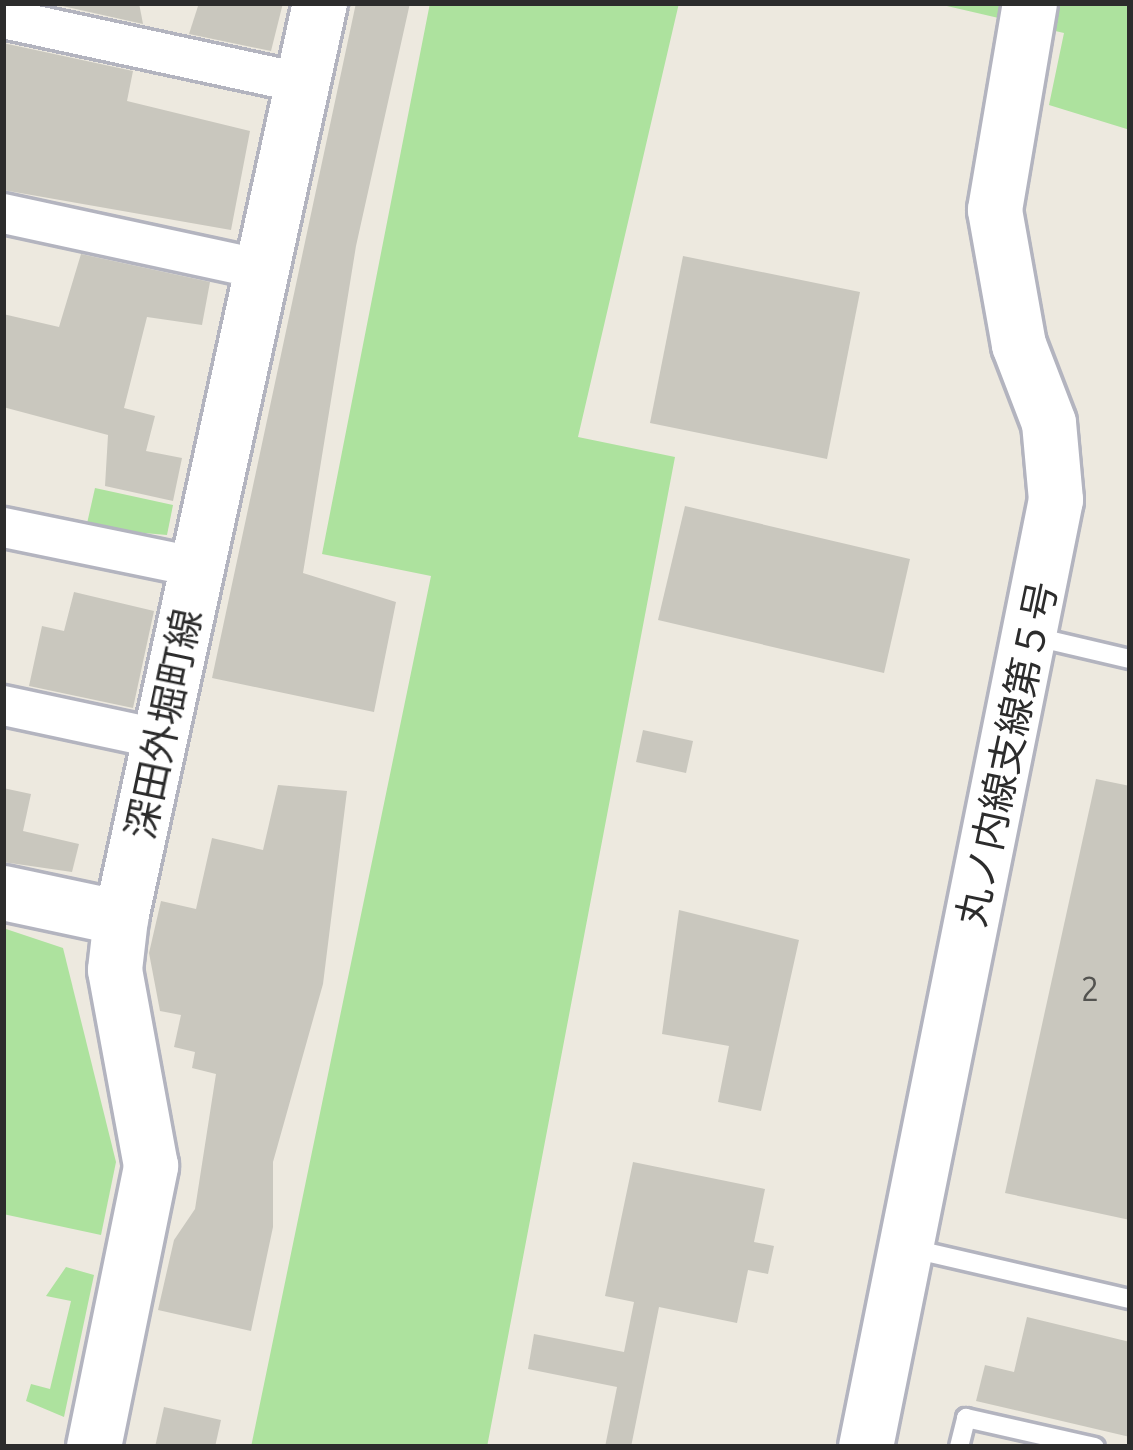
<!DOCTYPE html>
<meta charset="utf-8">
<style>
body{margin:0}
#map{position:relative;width:1133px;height:1450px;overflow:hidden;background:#ede9df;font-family:Ubuntu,"Noto Sans JP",sans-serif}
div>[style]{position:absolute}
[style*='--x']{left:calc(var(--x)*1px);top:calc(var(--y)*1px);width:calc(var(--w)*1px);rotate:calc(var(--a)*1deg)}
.green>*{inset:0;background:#ade29e}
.building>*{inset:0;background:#c9c7be}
.roads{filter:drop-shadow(3px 0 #b3b4bf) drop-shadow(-3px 0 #b3b4bf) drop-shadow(0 3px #b3b4bf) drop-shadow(0 -3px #b3b4bf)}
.lane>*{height:18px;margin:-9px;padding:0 9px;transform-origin:9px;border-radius:9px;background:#fff}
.street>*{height:39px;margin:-19.5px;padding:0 19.5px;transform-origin:19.5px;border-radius:19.5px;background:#fff}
.secondary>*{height:54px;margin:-27px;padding:0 27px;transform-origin:27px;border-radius:27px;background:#fff}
span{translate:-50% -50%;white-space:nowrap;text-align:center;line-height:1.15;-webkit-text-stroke:9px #fff;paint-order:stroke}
.number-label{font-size:33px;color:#535350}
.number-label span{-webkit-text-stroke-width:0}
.street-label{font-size:39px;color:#2c2c2c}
.frame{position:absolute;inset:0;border:6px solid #2c2c2c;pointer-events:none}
</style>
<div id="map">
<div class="green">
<div style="clip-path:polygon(430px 3px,679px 3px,578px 437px,675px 457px,487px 1447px,251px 1447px,431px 576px,322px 554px)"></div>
<div style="clip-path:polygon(934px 3px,1130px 3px,1130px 130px,1049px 105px,1064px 33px)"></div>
<div style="clip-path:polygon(95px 488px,173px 505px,167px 535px,86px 528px)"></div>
<div style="clip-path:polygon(3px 928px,63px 948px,116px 1162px,101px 1235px,3px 1214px)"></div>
<div style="clip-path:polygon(66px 1267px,94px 1275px,64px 1417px,26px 1401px,31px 1384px,50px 1389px,71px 1301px,46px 1296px)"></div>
</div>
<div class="building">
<div style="clip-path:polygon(139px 3px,143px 24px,58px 5px,58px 3px)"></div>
<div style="clip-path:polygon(199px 3px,283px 3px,271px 51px,189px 34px)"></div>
<div style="clip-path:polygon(356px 3px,410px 3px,356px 246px,303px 573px,396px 602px,374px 712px,212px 678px)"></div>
<div style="clip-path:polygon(3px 43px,133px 71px,127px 101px,250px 131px,231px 230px,3px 190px)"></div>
<div style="clip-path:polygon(81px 254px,210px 282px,202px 325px,147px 317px,124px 408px,155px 416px,146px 451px,182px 458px,173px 501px,105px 486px,108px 435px,3px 407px,3px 314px,59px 327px)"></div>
<div style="clip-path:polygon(683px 256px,860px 292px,827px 459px,650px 423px)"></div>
<div style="clip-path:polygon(685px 506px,910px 559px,884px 673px,658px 620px)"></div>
<div style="clip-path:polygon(74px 592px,154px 611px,133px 708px,29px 686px,42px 626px,64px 631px)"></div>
<div style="clip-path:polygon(643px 730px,693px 741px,686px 773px,636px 762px)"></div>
<div style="clip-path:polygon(1096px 779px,1130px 786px,1130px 1220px,1005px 1193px)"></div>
<div style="clip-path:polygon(278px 785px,347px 791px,323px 984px,273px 1162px,273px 1227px,251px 1331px,158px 1310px,174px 1240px,195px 1209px,216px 1074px,192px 1068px,195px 1052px,174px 1047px,181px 1015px,160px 1011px,149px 953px,161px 901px,196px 909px,212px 838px,263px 850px)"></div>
<div style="clip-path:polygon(3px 788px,31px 794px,23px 831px,79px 844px,72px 872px,3px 862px)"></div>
<div style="clip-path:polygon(679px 910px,799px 940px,761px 1111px,718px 1102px,729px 1046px,662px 1034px)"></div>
<div style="clip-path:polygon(633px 1162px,765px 1189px,754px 1242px,774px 1246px,768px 1274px,748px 1270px,737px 1323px,659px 1307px,631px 1447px,605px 1447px,617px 1387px,528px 1369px,534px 1334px,624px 1352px,634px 1302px,605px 1296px)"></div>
<div style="clip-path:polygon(1027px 1317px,1130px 1342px,1130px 1437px,976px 1401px,985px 1365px,1014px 1372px)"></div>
<div style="clip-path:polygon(164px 1407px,221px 1420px,215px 1447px,155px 1447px)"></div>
</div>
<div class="roads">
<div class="lane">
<div style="--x:1036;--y:637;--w:97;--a:13.2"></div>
<div style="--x:913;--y:1249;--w:223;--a:13"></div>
<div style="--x:959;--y:1447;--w:30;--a:-76"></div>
<div style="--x:966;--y:1418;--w:132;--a:12.7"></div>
</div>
<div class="street">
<div style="--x:3;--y:18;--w:307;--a:12.2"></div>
<div style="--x:3;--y:213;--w:266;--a:12.2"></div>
<div style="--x:3;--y:527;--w:199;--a:11.6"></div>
<div style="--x:3;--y:705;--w:162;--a:12.1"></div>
</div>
<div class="secondary">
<div style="--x:3;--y:893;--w:121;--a:12"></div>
<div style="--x:94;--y:1447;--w:287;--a:-78.5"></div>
<div style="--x:151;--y:1166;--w:199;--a:-100.4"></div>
<div style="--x:115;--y:970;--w:52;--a:-83.4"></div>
<div style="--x:121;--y:918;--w:936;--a:-77.73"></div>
<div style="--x:866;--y:1447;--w:966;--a:-78.66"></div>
<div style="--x:1056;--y:500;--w:77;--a:-95.2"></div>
<div style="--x:1049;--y:423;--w:84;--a:-111"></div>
<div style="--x:1019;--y:345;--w:137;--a:-100.1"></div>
<div style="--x:995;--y:210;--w:210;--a:-80.4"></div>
</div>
</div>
<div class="number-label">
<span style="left:1090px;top:989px">2</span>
</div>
<div class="street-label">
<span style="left:164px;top:724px;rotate:-78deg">深田外堀町線</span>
<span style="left:1007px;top:754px;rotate:-78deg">丸ノ内線支線第５号</span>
</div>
<div class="frame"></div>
</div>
